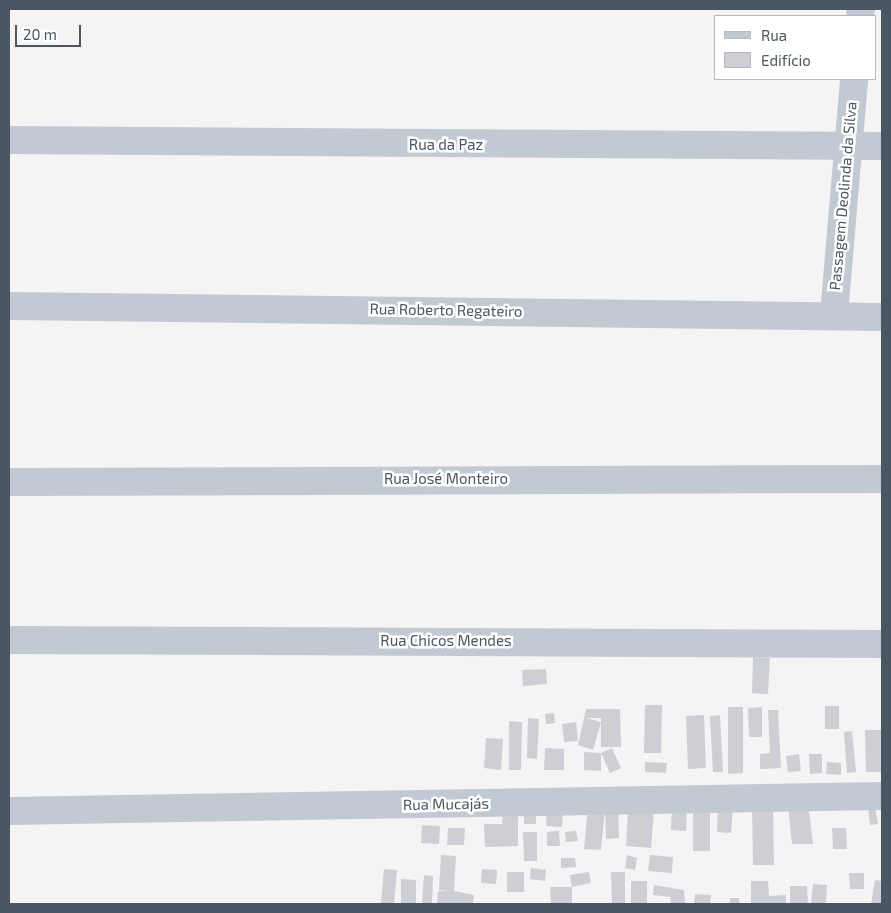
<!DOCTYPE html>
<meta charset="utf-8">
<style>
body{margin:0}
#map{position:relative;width:891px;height:913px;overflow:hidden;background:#f5f3f3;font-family:"Exo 2",sans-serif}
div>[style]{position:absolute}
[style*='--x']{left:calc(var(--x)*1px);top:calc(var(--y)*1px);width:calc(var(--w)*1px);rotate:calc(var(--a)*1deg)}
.building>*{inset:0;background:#cdcfd5}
.minor>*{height:28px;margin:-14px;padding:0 14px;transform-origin:14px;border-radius:14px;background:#c1cad2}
span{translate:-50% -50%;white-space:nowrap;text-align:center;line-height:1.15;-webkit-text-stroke:5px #fff;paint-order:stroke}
.street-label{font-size:15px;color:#4a5661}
.frame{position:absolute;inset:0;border:10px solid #4a5661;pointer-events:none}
.legend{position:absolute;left:714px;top:15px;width:162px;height:65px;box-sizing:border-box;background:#fff;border:1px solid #b7bbc0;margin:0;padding:6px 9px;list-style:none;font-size:15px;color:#4a5661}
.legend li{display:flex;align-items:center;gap:10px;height:25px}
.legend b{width:25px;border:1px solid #b7bbc0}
.scale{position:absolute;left:15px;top:25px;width:66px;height:22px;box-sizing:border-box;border:2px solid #4a5661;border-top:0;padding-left:6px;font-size:15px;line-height:18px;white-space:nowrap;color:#4a5661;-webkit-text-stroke:4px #fff;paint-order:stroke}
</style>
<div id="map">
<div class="building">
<div style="clip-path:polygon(753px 657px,770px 658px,768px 694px,752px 693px)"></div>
<div style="clip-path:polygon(546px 669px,547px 684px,523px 686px,522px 670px)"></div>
<div style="clip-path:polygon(645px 705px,662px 705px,661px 753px,644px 753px)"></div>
<div style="clip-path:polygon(825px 706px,839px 706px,839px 729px,825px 729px)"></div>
<div style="clip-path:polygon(728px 707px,743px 707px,743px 773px,728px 774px)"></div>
<div style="clip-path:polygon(762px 707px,762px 737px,749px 737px,748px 708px)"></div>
<div style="clip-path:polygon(586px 709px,620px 709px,621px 747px,601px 747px,601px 718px,586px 718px,601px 722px,593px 750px,578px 745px)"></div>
<div style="clip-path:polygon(768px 710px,778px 710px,781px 768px,760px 769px,760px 754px,770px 753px)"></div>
<div style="clip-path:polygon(554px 713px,555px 723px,546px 724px,545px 714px)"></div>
<div style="clip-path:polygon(704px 715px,706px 768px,688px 769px,686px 716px)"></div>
<div style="clip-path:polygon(720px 715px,723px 772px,713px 772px,710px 716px)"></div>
<div style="clip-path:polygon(528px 718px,539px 719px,537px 759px,527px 758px)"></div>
<div style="clip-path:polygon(509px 721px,522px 722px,521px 770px,509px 770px)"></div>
<div style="clip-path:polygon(576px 722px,578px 741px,564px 742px,562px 724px)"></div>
<div style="clip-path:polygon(865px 730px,882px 730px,882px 772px,866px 772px)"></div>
<div style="clip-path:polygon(852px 731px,856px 772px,847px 773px,844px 732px)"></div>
<div style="clip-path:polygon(486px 738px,503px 739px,501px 770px,484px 768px)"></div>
<div style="clip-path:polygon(545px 748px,564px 749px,564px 770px,544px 770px)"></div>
<div style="clip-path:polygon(612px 748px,621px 768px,610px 773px,601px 753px)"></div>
<div style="clip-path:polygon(584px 752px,601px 753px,601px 771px,584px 770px)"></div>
<div style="clip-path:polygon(799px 754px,801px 771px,788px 772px,786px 756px)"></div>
<div style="clip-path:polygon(809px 754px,822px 754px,822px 773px,810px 774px)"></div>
<div style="clip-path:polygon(645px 762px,667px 763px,666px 773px,645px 772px)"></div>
<div style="clip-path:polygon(827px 762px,841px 763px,841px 775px,826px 774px)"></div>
<div style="clip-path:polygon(808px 802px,813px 844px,792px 844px,788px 805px)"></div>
<div style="clip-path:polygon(672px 805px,687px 806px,686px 831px,671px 830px)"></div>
<div style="clip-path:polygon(718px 805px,733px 806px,731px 833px,717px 832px)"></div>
<div style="clip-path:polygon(547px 806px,563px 807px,562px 827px,546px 826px)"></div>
<div style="clip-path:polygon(588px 806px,605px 808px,601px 850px,584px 849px)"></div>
<div style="clip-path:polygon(524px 807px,536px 808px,536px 824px,524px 824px)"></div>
<div style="clip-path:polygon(618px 807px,619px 838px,606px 839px,605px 808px)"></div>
<div style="clip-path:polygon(693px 807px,710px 807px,710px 851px,693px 851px)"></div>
<div style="clip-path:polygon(752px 807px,773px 807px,774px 865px,753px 865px)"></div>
<div style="clip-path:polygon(875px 807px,878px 824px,870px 825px,868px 808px)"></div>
<div style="clip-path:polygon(628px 809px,654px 811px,651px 848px,626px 846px)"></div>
<div style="clip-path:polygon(503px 814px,518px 814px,518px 846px,485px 847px,484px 824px,502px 824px)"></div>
<div style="clip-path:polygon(422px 825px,440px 826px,439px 844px,421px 843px)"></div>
<div style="clip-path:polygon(448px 828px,465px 828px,464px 845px,447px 845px)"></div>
<div style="clip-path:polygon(832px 828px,846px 828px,847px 849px,833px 849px)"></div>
<div style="clip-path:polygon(559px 831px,560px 846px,547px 846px,547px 832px)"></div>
<div style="clip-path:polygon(576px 831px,578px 841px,566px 842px,565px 832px)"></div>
<div style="clip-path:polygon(523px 832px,537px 832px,537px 861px,524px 861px)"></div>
<div style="clip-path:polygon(441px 855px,456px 856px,454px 891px,474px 895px,473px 904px,437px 904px,438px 891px,450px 891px,439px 890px)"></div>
<div style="clip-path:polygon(627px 855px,637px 858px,635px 870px,625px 868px)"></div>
<div style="clip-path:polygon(650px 855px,673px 857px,672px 873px,648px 871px)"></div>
<div style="clip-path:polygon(561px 858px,575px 858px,576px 867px,561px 868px)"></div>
<div style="clip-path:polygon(531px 868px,546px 870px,545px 881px,530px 879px)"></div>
<div style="clip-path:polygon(384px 869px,397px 870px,394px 904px,381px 904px)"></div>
<div style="clip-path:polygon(482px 869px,497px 870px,496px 884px,481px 883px)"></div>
<div style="clip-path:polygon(507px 872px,524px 872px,524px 892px,507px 892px)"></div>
<div style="clip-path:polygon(589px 872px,591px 883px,572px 887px,570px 875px)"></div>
<div style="clip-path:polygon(611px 872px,625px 872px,625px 904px,612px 904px)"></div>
<div style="clip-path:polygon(849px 873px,864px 873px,864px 889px,850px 889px)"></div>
<div style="clip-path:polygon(424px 875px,433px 876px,432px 904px,422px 904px)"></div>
<div style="clip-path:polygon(401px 879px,416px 880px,416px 904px,401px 904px)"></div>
<div style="clip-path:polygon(875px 880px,882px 881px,882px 904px,871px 904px)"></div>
<div style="clip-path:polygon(631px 881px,647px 881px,647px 904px,631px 904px)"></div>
<div style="clip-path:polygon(751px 881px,768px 881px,769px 896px,786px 895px,786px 904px,751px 904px)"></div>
<div style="clip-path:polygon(813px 884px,827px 885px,826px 904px,811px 904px)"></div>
<div style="clip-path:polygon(654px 885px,684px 890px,685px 904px,671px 904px,670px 897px,653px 895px)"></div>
<div style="clip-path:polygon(790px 886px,807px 886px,808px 904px,790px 904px)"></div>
<div style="clip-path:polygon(550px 887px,572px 887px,572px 904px,551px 904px)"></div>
<div style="clip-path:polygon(695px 894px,711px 895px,710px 904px,694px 904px)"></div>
<div style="clip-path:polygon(730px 898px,739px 898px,740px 904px,730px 904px)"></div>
</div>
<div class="minor">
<div style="--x:860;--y:16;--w:7;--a:-82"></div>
<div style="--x:9;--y:140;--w:873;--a:0.39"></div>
<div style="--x:9;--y:306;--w:873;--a:0.72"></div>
<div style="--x:834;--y:314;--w:236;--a:-85.1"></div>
<div style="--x:9;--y:482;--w:873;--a:-0.2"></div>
<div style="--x:9;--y:640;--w:873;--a:0.26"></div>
<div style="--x:9;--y:811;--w:873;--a:-0.98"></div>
</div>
<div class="street-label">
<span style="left:446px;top:145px">Rua da Paz</span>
<span style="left:843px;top:196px;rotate:-85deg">Passagem Deolinda da Silva</span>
<span style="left:446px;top:310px;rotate:1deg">Rua Roberto Regateiro</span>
<span style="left:446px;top:479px">Rua José Monteiro</span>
<span style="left:446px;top:641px">Rua Chicos Mendes</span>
<span style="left:446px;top:804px;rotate:-1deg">Rua Mucajás</span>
</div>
<div class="frame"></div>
<ul class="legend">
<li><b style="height:6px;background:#c1cad2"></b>Rua</li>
<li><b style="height:14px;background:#cdcfd5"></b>Edifício</li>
</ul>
<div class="scale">20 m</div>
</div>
